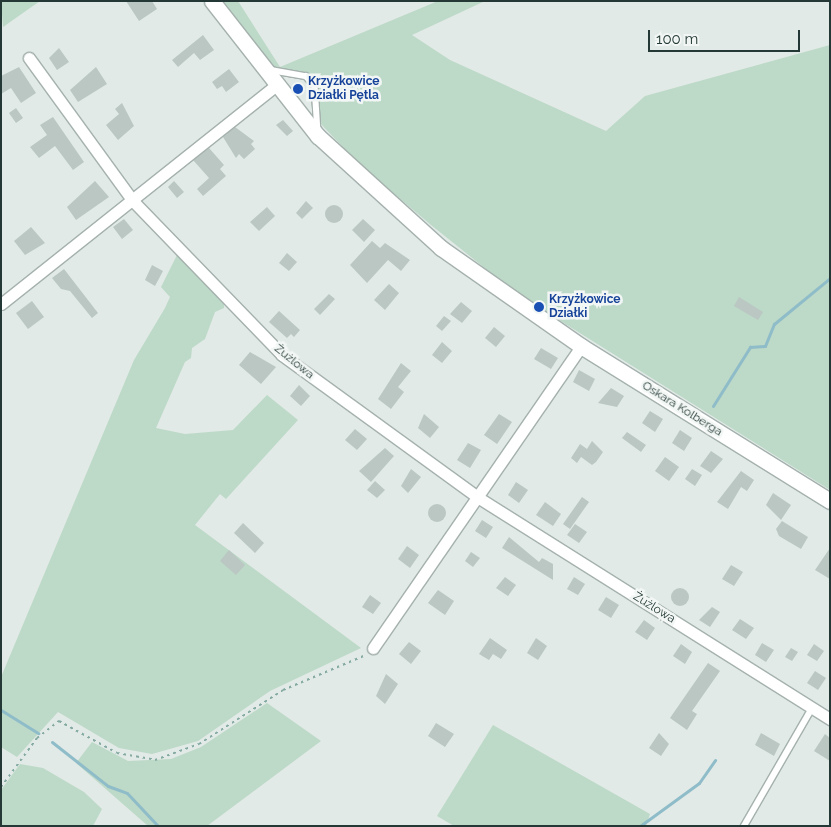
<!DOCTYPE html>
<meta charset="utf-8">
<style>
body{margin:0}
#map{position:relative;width:831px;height:827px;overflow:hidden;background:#e1eae7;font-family:Raleway,sans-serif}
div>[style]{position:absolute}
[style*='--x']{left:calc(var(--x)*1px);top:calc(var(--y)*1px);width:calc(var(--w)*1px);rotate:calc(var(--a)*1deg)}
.green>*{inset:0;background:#bdd9c7}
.stream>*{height:3px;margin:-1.5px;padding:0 1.5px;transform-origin:1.5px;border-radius:1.5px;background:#8fbcc9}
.building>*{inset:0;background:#bac7c3}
.round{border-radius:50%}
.path>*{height:2px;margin-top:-1px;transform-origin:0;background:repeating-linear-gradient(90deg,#85aaa2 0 2.5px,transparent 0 6.5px)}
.roads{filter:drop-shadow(1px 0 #a5b1ae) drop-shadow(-1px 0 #a5b1ae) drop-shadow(0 1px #a5b1ae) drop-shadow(0 -1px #a5b1ae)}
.lane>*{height:5.5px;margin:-2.75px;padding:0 2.75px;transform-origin:2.75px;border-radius:2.75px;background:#fff}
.street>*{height:11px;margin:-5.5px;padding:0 5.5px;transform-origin:5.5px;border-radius:5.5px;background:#fff}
.secondary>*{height:15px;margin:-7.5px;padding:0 7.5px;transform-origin:7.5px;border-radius:7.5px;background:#fff}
.dots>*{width:14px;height:14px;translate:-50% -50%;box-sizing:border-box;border:2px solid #f2f7f5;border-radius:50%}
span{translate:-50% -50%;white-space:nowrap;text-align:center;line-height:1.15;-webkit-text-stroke:5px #f2f7f5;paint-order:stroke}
.transit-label{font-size:12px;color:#164399;font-weight:700}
.left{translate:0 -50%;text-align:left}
.street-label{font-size:12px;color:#243935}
.frame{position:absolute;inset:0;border:2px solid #243935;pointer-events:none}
.scale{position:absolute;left:648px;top:30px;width:152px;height:22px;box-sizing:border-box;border:2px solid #243935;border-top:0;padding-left:6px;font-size:15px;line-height:18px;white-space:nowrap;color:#243935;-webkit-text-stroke:4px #f2f7f5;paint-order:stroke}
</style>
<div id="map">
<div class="green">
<div style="clip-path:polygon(1px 1px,40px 1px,3px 27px)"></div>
<div style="clip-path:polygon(220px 1px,238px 1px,280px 67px,438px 1px,485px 1px,412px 35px,450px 60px,606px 131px,645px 96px,830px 45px,830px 490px,516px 293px,431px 225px,359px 164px,319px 122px,315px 86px,306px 76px,271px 70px)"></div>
<div style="clip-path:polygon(177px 255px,224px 301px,224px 308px,215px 312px,205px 339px,192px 348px,191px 358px,185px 362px,156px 428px,185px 434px,233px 430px,267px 395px,298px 420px,226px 499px,220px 494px,195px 525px,361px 648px,270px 691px,198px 741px,152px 754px,119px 748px,58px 712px,17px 757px,1px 747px,1px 677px,134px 360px,165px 308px,170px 297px,161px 287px)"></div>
<div style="clip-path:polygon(267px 703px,321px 741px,207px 826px,148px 826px,76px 763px,92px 742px,128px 761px,171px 759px,201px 747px)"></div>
<div style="clip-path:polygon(493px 725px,650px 814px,646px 826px,454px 826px,437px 816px)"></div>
<div style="clip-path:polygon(20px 764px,43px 768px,84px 792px,102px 809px,93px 826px,1px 826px,1px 790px)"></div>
</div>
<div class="stream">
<div style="--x:713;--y:406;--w:70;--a:-57.9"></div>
<div style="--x:750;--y:347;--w:15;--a:-4"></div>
<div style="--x:765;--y:346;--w:24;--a:-68"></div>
<div style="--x:774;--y:324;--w:72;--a:-39.4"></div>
<div style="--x:1;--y:710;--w:44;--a:31.9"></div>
<div style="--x:52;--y:742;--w:71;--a:38.2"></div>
<div style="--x:108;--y:786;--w:20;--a:20"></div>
<div style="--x:127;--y:793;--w:45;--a:46.8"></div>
<div style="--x:640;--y:826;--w:73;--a:-36.1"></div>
<div style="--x:699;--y:783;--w:28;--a:-55"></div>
</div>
<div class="building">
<div style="clip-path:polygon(126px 1px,152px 1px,157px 9px,139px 21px)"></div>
<div style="clip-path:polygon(203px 35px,214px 50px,200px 60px,194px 53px,178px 67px,172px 60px)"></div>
<div style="clip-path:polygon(59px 48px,69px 62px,57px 70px,49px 58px)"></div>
<div style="clip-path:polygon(19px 67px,36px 93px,21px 103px,11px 88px,1px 94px,1px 76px)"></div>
<div style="clip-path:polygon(96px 67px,107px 84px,78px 102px,70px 90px)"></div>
<div style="clip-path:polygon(229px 69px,239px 82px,226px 92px,222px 86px,217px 89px,212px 82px)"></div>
<div style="clip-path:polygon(122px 103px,134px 126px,118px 140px,106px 125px,119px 114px,115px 109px)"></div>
<div style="clip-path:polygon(16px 108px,23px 118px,16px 123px,9px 113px)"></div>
<div style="clip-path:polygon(53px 117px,84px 162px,73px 170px,55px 146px,39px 158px,30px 147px,47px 135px,40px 125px)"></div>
<div style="clip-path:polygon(283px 120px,293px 131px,287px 136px,276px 125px)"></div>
<div style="clip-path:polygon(235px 127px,254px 141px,251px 144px,255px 149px,244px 159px,239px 154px,236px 158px,223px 137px)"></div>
<div style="clip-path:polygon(209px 148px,224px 165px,220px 169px,226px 176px,203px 196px,197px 189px,209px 178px,193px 160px)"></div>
<div style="clip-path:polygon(95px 181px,109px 197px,76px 220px,67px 207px)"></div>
<div style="clip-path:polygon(174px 181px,184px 192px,177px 198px,168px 187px)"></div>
<div style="clip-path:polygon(306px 201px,313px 208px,302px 219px,296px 213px)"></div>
<div class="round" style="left:325px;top:205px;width:18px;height:18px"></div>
<div style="clip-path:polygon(267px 207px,275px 216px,259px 231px,250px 222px)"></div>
<div style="clip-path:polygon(124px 219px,133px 230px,122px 239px,113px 227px)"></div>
<div style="clip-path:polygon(363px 219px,375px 230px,364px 242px,352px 230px)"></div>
<div style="clip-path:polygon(31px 227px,45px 243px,25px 255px,14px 241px)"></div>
<div style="clip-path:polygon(372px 241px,380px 248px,385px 243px,410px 260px,401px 271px,388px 260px,367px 283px,350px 265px)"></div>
<div style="clip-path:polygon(287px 253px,297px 262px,289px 271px,279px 263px)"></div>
<div style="clip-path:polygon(152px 265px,163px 271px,155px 286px,145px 280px)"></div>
<div style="clip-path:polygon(64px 269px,98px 313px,92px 318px,70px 291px,61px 289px,52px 278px)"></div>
<div style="clip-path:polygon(389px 284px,399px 293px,385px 310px,374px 300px)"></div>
<div style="clip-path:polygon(329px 294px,335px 299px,320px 315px,314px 309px)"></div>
<div style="clip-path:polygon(739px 297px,763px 312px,758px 320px,734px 306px)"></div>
<div style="clip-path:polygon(32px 301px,44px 317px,28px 329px,16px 313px)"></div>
<div style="clip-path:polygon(461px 302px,472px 311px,462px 323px,450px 314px)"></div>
<div style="clip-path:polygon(279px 311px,300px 330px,294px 337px,291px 334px,287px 338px,269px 322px)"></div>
<div style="clip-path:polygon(444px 316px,451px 321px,442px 331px,436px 326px)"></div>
<div style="clip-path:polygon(494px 327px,505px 336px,496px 347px,485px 338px)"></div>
<div style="clip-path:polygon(442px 342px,452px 351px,442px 363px,432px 355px)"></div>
<div style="clip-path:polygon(541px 348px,558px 358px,551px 369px,534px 359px)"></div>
<div style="clip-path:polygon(250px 352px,276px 367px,261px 384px,239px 365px)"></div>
<div style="clip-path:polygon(401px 363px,411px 371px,398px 387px,404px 392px,391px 409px,378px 399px)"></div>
<div style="clip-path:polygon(579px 370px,595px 379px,589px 391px,573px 382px)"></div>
<div style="clip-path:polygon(299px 385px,310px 396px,301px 406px,290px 396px)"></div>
<div style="clip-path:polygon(611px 388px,624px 396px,617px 407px,598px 403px)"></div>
<div style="clip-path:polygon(650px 411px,663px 419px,655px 432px,642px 423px)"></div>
<div style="clip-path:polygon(424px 414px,439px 427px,430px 438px,418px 428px)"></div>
<div style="clip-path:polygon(499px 414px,512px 422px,497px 444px,484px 435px)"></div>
<div style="clip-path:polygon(355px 429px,367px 439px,357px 450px,345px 440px)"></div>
<div style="clip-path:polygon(680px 430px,692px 438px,684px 451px,672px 443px)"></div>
<div style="clip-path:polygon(627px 432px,646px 445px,641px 452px,622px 438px)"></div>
<div style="clip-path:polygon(592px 441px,603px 452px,596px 462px,592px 465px,581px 457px,577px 463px,571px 458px,580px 444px,587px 449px)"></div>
<div style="clip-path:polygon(468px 443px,481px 450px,470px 468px,457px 460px)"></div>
<div style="clip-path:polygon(385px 448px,394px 456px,371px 482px,359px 471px)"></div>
<div style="clip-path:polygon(711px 451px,723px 459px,711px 473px,700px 466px)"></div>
<div style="clip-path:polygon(665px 457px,679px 467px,669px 481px,655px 471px)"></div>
<div style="clip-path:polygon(411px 469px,421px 477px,408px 493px,401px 486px)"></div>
<div style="clip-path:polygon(692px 469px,702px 475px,695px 486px,685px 479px)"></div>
<div style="clip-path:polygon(741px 471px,754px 480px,747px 491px,741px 487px,728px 509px,717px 502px)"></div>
<div style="clip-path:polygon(375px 481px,385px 490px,377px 498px,367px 490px)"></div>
<div style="clip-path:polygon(516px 482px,528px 490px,519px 503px,508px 495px)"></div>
<div style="clip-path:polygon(773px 493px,791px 505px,781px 520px,766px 505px)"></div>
<div style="clip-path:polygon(582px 497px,589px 502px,570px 529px,563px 524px)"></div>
<div style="clip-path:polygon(545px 502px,561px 514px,553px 526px,536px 515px)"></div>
<div class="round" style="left:428px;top:504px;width:18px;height:18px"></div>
<div style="clip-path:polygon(482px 520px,493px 527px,486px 538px,475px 531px)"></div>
<div style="clip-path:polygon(782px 521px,808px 537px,801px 549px,779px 536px,776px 529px)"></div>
<div style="clip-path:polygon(243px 523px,264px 543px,255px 553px,234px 533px)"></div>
<div style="clip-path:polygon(575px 524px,587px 532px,579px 543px,567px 535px)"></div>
<div style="clip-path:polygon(509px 537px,539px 562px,542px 558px,553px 564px,553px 580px,502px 548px)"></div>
<div style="clip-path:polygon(407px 546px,419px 555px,410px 568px,398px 559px)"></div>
<div style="clip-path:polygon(830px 548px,830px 579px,815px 570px)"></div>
<div style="clip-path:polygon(229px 550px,245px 565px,236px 575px,220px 561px)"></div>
<div style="clip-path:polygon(471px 552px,480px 558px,473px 567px,465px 561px)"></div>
<div style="clip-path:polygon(731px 565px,743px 572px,734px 586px,722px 579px)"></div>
<div style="clip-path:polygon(505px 577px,516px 585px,508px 596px,496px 588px)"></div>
<div style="clip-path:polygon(574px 577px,585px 584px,578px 595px,567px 589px)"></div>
<div class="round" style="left:671px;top:588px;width:18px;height:18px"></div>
<div style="clip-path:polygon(438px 590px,454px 601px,445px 615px,428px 603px)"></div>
<div style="clip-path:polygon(370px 595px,381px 603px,373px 614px,362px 607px)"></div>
<div style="clip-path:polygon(606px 597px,619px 605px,611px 618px,598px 610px)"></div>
<div style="clip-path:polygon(712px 607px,720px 612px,710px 627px,699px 620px)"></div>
<div style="clip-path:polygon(740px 619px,754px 628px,746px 639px,732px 630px)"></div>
<div style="clip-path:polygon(644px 620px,655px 628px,647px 640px,635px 632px)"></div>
<div style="clip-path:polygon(490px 638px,507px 650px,501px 659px,493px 654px,489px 660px,479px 654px)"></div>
<div style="clip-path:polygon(536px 638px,547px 646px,538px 660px,527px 653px)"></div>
<div style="clip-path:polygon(409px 642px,421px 651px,411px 664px,399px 654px)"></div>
<div style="clip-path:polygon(762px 643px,774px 650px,766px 662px,755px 655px)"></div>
<div style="clip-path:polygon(681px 644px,692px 652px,685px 664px,673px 656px)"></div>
<div style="clip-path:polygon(814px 644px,824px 651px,817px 661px,807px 655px)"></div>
<div style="clip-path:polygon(791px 648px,798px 652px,792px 661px,785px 657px)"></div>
<div style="clip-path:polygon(708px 663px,720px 671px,692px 711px,697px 714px,687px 730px,670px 718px)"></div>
<div style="clip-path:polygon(815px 671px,826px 678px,818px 690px,807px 683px)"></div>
<div style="clip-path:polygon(386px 674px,398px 684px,385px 704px,376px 696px)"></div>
<div style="clip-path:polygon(436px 723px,454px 734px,445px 747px,428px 736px)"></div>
<div style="clip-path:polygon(659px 733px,669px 744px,661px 756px,649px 748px)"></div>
<div style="clip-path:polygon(761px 733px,780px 744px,774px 756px,755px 745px)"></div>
<div style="clip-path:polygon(825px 734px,830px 738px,830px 761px,814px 751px)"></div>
</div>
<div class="path">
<div style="--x:1;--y:787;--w:61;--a:-53.7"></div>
<div style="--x:37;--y:738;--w:28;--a:-38"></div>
<div style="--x:59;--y:721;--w:66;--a:28.9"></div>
<div style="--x:117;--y:753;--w:39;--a:10"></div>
<div style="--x:155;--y:760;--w:47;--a:-20"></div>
<div style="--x:199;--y:744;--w:100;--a:-32.7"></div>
<div style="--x:283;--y:690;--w:90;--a:-22.9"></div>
</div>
<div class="roads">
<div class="lane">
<div style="--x:271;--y:70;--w:36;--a:10"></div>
<div style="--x:306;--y:76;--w:13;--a:48"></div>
<div style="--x:315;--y:86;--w:46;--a:86.3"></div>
<div style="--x:744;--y:826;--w:136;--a:-60"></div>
</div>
<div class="street">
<div style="--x:29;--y:58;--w:175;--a:54"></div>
<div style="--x:132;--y:200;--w:216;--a:45.9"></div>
<div style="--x:282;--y:355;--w:243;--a:36"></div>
<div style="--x:479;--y:498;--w:415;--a:32.2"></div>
<div style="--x:1;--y:304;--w:352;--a:-38.5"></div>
<div style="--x:373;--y:648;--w:367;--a:-55.4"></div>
</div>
<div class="secondary">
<div style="--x:212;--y:1;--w:172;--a:51.9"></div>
<div style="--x:318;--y:136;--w:166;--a:42.3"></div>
<div style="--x:441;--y:248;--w:171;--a:35"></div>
<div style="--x:581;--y:346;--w:293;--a:31.9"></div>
</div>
</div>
<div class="dots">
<div style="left:298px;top:89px;background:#1a4fb4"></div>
<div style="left:539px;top:307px;background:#1a4fb4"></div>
</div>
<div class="transit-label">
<span class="left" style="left:308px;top:89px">Krzyżkowice<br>Działki Pętla</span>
<span class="left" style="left:549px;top:307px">Krzyżkowice<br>Działki</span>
</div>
<div class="street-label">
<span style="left:294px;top:362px;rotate:39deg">Żużlowa</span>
<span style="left:682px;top:409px;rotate:32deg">Oskara Kolberga</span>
<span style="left:654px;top:608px;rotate:32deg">Żużlowa</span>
</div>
<div class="frame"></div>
<div class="scale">100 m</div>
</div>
